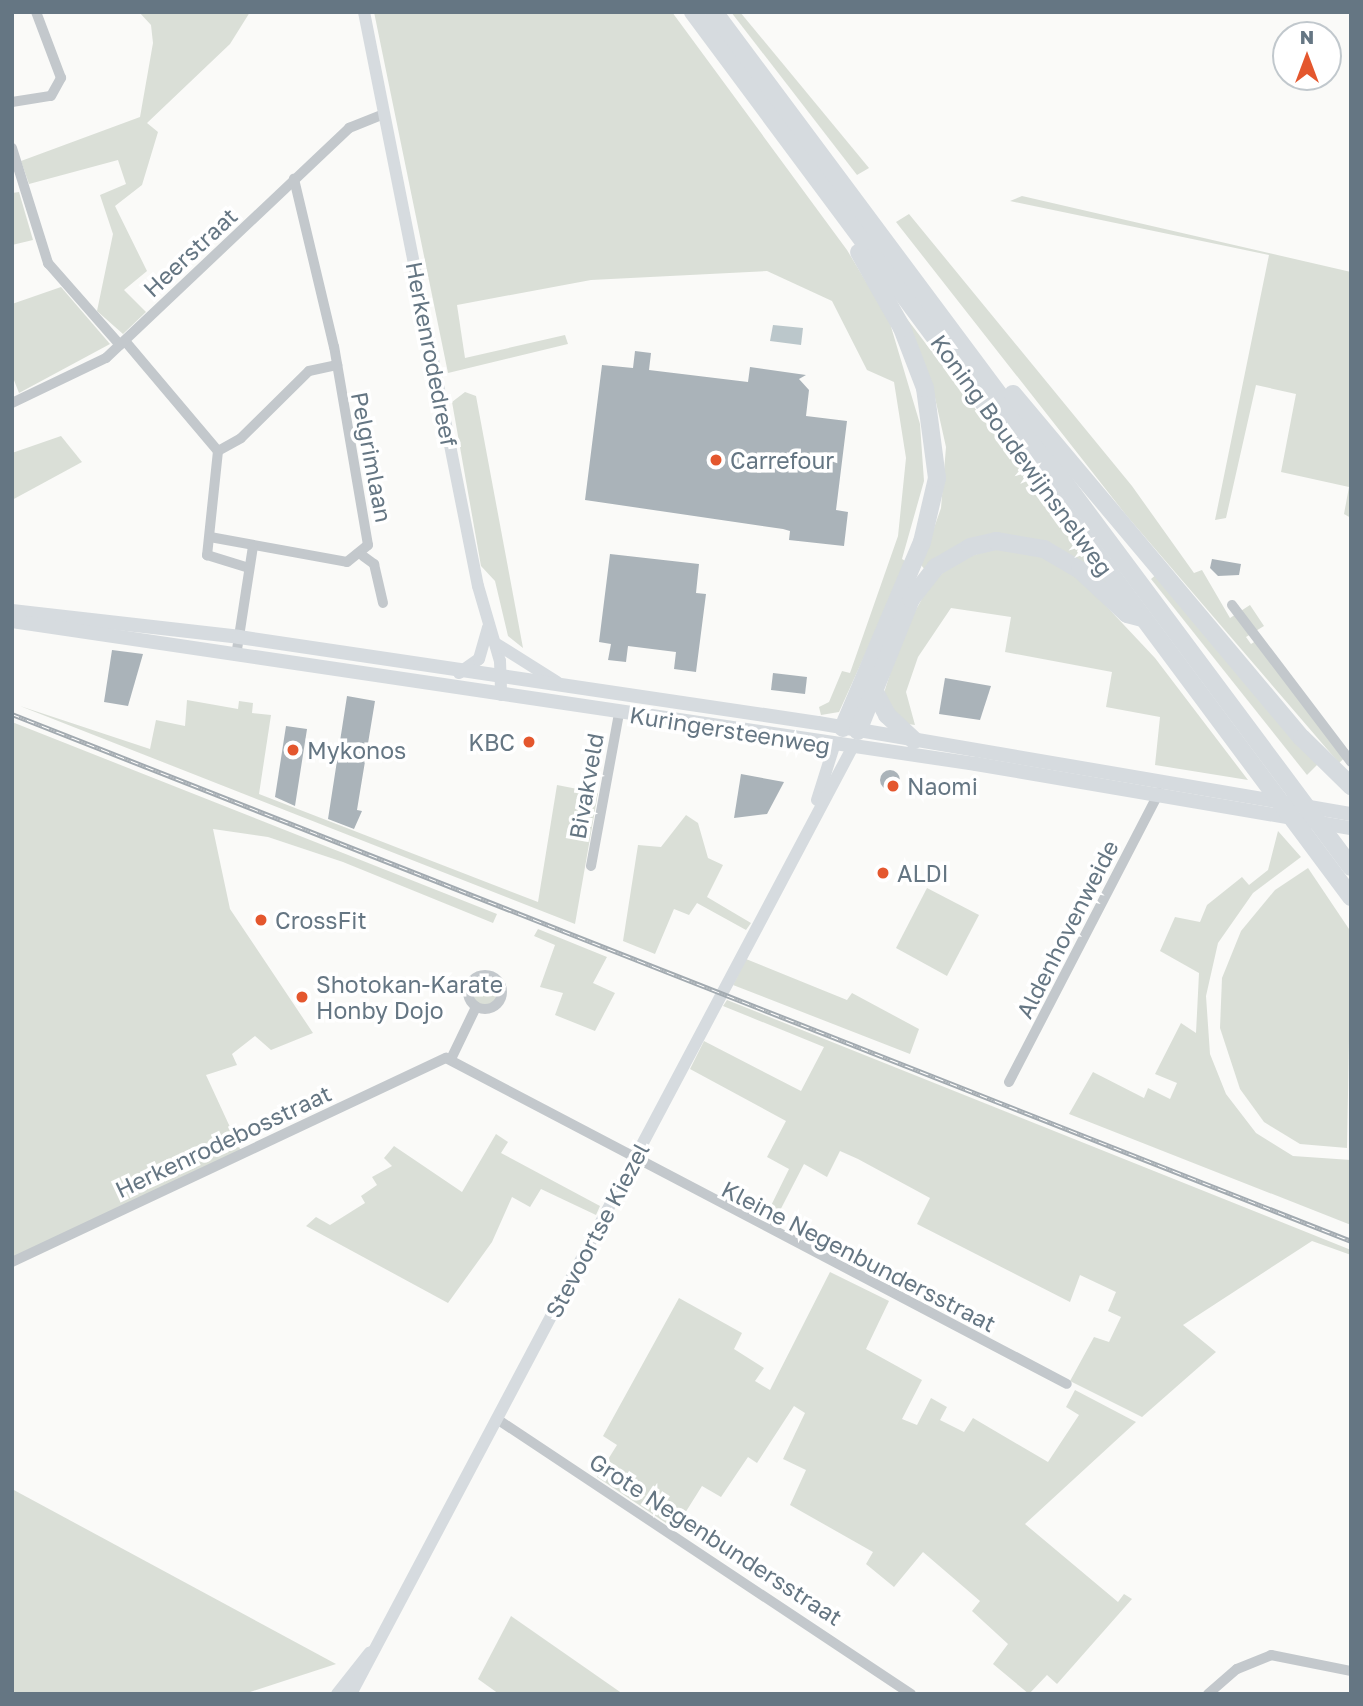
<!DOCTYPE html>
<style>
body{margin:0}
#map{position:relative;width:1363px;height:1706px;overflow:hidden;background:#fafaf8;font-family:"Golos Text",sans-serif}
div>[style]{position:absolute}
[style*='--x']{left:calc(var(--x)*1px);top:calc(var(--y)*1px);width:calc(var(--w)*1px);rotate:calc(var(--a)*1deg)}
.green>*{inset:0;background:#dadfd7}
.round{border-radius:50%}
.water>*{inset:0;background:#bbc7cb}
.building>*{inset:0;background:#aab3b9}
.street>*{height:10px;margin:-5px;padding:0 5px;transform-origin:5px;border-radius:5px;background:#c3c8cc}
.street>.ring{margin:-5px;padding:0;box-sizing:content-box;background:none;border:10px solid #c3c8cc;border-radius:50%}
.secondary>*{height:12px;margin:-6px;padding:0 6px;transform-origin:6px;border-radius:6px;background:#d6dbdf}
.primary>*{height:14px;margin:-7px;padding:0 7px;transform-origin:7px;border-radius:7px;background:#d6dbdf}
.highway>*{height:18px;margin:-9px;padding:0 9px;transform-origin:9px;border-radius:9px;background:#d6dbdf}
.rail>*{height:5px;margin-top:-2.5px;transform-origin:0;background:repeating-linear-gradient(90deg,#fff 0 8px,#a2aab0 0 16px);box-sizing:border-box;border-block:2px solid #a2aab0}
.dots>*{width:19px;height:19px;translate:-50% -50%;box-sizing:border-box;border:4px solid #fff;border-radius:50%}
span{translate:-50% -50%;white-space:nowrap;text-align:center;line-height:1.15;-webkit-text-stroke:7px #fff;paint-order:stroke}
.street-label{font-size:23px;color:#657683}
.poi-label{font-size:23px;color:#657683}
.left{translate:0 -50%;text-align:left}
.right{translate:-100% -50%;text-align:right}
.frame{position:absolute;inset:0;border:14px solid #657683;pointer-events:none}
.north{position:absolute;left:1272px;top:21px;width:70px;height:70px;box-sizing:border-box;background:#fff;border:2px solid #c1c8cd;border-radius:50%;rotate:0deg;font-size:19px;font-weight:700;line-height:28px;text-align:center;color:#657683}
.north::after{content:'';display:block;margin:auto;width:24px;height:32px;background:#e4572e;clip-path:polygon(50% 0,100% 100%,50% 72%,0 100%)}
</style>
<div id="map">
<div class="green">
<div style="clip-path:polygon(139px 12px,250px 12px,230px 44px,147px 123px,158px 132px,142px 185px,115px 206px,147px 271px,124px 290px,146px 312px,123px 334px,97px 311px,113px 234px,100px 195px,126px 184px,118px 160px,29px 184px,21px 161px,140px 117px,153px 43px,151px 25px)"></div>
<div style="clip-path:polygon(374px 12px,672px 12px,847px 250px,889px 320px,920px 424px,924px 481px,902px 559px,907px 562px,839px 712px,821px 715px,819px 707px,829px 702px,842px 671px,850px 673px,898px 536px,906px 458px,894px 382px,867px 370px,832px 301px,767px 271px,591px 280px,457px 305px,465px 358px,565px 335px,568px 344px,448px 373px)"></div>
<div style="clip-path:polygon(731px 12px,740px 12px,869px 168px,857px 175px)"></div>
<div style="clip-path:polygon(19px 192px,33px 240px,12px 245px,12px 193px)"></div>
<div style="clip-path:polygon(1022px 196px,1351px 272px,1351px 518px,1344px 514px,1349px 487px,1281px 472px,1296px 394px,1256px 385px,1226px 518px,1215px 520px,1269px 255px,1010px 201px)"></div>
<div style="clip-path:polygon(909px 214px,1132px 486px,1194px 573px,1202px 570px,1230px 618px,1250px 605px,1264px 626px,1246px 637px,1251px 644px,1259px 639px,1350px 753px,1339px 763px,1126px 515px,896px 222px)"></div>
<div style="clip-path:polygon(61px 287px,110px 344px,19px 393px,12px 375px,12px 304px)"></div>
<div style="clip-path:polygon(901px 311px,1110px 586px,1006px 538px,926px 571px,921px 565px,941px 508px,946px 447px,933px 389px)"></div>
<div style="clip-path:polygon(465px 392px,476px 396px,523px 648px,508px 636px,495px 581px,481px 566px,452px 402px)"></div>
<div style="clip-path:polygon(61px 436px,82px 462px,12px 500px,12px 453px)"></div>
<div style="clip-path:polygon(994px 549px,1039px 554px,1077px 575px,1155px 658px,1248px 780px,1155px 765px,1160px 717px,1106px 707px,1112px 672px,1005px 652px,1011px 617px,951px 608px,918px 657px,906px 692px,915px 725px,908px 724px,882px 699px,903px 633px,928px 588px,954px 561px)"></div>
<div style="clip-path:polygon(1157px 574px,1318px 764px,1307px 775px,1151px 579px)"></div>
<div style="clip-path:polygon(187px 700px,238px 709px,239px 701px,253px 703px,252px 713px,271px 715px,259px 794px,538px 902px,557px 785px,598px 793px,575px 924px,20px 706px,150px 749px,156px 720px,185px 726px)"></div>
<div style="clip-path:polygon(12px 722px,497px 914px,493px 923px,343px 862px,268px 837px,213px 829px,230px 909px,313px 1033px,271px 1050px,255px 1036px,232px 1054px,237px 1065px,206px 1075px,241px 1151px,12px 1259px)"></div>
<div style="clip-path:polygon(686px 815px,698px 823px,708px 858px,723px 865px,707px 897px,751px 923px,746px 930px,697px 903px,689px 915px,674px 909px,655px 954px,623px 941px,638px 845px,661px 847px)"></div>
<div style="clip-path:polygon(1278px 831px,1301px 857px,1253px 893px,1218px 943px,1206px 996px,1210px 1054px,1226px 1094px,1256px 1133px,1293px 1156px,1351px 1160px,1351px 1225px,1069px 1114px,1093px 1072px,1144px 1098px,1148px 1088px,1170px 1099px,1177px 1083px,1155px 1074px,1181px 1023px,1196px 1033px,1199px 973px,1160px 951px,1175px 917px,1200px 922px,1207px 905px,1242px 877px,1249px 885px,1268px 870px)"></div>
<div style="clip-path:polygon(1308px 868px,1351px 932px,1347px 1148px,1300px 1144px,1264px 1122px,1240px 1089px,1220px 1028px,1222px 978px,1241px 931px,1275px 890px)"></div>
<div style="clip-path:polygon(927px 888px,979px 915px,947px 976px,896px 948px)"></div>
<div style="clip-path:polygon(538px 929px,607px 957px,593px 983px,615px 993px,595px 1031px,555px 1015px,563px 993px,540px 987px,555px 945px,534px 936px)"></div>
<div style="clip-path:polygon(746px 959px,847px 1000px,852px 993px,919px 1029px,910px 1054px,733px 985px)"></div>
<div class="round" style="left:471px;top:978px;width:28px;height:28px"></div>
<div style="clip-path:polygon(727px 1000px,1351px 1250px,1351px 1255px,1312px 1241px,1183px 1325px,1216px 1352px,1142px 1417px,1070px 1381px,1094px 1337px,1109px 1342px,1121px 1317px,1108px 1311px,1116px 1292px,1080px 1275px,1070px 1302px,917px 1224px,930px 1198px,858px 1159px,840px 1151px,827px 1177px,804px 1164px,771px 1228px,762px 1224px,789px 1169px,767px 1157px,786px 1121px,690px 1069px,704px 1041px,801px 1091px,824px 1047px,723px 1006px)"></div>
<div style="clip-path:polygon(496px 1134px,508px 1142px,501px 1153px,600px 1206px,596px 1215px,541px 1189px,530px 1207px,512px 1197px,492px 1242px,448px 1303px,306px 1226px,316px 1217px,330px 1225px,365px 1203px,361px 1196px,377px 1185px,372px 1177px,392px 1166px,384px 1158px,394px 1146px,462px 1192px)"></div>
<div style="clip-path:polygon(830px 1272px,889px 1301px,866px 1349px,922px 1380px,902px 1419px,917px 1425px,931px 1398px,947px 1407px,940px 1420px,964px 1432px,973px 1418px,1048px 1462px,1079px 1415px,1066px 1407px,1075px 1390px,1136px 1422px,1025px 1524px,1118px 1602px,1124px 1594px,1132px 1599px,1057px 1684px,1047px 1675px,1029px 1694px,993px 1664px,1008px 1644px,972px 1611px,980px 1601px,923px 1552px,894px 1587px,866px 1564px,873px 1552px,790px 1505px,806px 1470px,783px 1459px,805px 1413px,794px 1406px,757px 1463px,748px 1457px,721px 1497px,702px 1486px,675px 1529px,597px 1477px,617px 1445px,603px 1436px,679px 1298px,742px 1333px,734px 1349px,764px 1368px,755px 1381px,770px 1390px)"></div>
<div style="clip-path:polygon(12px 1489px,336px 1664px,244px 1694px,12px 1694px)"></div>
<div style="clip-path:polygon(511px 1616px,623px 1694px,499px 1694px,478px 1679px)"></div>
</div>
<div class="water">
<div style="clip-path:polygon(773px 325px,803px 328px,801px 345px,770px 341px)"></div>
</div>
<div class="building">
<div style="clip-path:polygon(635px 351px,651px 353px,649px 370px,748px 382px,750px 367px,806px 375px,799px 379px,809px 390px,806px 416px,847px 421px,836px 510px,848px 512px,844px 546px,789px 540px,790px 531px,783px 529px,585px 500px,602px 365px,633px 368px)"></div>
<div style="clip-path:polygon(610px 554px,699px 564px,696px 593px,706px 594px,696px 672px,674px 669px,676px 652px,628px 646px,626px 662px,608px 660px,611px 644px,599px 642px)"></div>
<div style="clip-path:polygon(1212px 559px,1241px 564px,1239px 575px,1218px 576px,1210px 568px)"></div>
<div style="clip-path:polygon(112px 650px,143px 654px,128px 706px,104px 702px)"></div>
<div style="clip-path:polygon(773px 673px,807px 677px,805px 694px,771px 690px)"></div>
<div style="clip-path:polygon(945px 678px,991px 686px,980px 720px,939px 714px)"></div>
<div style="clip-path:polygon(347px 696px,375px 701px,357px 810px,362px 811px,354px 829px,328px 819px)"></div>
<div style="clip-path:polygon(286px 726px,307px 729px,295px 806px,275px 797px)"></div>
<div class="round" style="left:880px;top:770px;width:20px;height:20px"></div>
<div style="clip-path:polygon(741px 774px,784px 782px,767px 814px,734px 818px)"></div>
</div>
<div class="street">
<div style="--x:12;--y:102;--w:39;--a:-9"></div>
<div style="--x:51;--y:96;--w:21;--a:-61"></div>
<div style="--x:61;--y:78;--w:71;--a:-110.7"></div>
<div style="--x:12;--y:148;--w:121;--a:72.6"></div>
<div style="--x:48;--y:263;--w:109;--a:48.7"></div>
<div style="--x:125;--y:341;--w:144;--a:49.8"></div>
<div style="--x:218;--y:451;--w:105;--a:96"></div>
<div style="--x:207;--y:555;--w:44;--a:17.2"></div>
<div style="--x:12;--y:403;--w:104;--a:-25.6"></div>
<div style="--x:106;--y:358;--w:335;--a:-43.4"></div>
<div style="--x:349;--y:128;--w:38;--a:-22"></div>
<div style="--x:218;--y:451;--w:26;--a:-29"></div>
<div style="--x:241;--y:438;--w:95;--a:-44.6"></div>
<div style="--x:309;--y:371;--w:29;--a:-12"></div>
<div style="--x:210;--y:537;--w:139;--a:10.3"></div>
<div style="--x:347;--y:562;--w:27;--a:-39"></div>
<div style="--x:368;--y:545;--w:201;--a:-99.7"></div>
<div style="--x:334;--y:347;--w:173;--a:-103.4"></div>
<div style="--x:363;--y:556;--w:14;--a:36"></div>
<div style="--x:374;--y:564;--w:40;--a:77"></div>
<div style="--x:1232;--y:605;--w:197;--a:52.8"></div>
<div style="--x:236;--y:656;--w:111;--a:-81.2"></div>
<div style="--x:591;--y:866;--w:156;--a:-79.6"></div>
<div class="ring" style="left:468px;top:975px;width:24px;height:24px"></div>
<div style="--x:451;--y:1059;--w:58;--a:-64.3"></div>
<div style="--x:1009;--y:1082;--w:326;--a:-62.6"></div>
<div style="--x:12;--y:1262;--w:480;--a:-25.2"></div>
<div style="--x:446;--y:1058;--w:701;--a:27.7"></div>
<div style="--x:497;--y:1419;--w:497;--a:33.6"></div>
<div style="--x:1208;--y:1694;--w:38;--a:-41"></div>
<div style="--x:1237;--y:1669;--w:37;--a:-22"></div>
<div style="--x:1271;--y:1655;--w:82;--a:11.3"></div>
</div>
<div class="secondary">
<div style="--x:364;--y:12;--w:585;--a:78.77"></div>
<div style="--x:478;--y:586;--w:78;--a:73.7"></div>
<div style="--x:500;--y:661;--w:34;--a:88"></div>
<div style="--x:495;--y:643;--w:73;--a:32.2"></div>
<div style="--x:459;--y:673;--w:24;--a:-35"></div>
<div style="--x:479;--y:659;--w:33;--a:-74"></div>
<div style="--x:817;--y:800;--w:57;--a:-72.5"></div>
<div style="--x:337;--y:1694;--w:53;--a:-51.8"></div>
<div style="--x:351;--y:1694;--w:1070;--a:-62.09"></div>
</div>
<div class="primary">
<div style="--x:12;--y:611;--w:228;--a:6.5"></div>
<div style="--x:239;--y:637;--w:585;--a:8.45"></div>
<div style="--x:818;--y:723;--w:541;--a:9.69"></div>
<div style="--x:12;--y:621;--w:975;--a:8.44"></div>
<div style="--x:976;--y:764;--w:380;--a:9.7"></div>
</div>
<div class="highway">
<div style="--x:693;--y:12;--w:1103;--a:53.37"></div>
<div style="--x:714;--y:12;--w:1066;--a:53.31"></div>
<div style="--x:1013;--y:394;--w:449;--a:50"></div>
<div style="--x:1302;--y:738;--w:69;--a:44.4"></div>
<div style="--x:876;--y:694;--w:24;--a:62"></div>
<div style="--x:887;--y:715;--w:37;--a:43"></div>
<div style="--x:843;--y:728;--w:202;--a:-67"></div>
<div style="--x:922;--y:542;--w:66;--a:-76.8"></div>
<div style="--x:937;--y:478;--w:91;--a:-97.6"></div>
<div style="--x:925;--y:388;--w:64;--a:-111"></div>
<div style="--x:902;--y:328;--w:87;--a:-119.5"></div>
<div style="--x:858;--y:731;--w:142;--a:-68.1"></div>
<div style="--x:911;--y:599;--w:41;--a:-52"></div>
<div style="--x:936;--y:567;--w:39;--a:-30"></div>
<div style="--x:970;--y:547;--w:27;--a:-13"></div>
<div style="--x:996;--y:541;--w:49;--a:9.5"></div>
<div style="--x:1044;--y:549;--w:42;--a:30.3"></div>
<div style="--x:1080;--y:570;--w:64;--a:43.1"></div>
<div style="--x:1127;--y:614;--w:16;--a:15"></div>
</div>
<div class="rail">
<div style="--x:12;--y:714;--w:1439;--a:21.48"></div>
</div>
<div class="dots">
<div style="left:716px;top:460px;background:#e4572e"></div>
<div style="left:529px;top:742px;background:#e4572e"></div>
<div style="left:293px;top:750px;background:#e4572e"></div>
<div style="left:893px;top:786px;background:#e4572e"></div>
<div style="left:883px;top:873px;background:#e4572e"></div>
<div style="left:261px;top:920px;background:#e4572e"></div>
<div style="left:302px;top:997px;background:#e4572e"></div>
</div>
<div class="street-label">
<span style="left:190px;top:252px;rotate:-43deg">Heerstraat</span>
<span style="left:432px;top:354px;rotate:79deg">Herkenrodedreef</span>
<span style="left:1022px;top:455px;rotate:54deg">Koning Boudewijnsnelweg</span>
<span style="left:372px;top:457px;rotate:79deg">Pelgrimlaan</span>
<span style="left:730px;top:730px;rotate:9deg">Kuringersteenweg</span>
<span style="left:586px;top:786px;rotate:-80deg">Bivakveld</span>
<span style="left:1067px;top:929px;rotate:-63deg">Aldenhovenweide</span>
<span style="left:223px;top:1141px;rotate:-25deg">Herkenrodebosstraat</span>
<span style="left:597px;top:1230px;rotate:-62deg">Stevoortse Kiezel</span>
<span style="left:859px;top:1256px;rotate:27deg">Kleine Negenbundersstraat</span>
<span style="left:716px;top:1539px;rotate:33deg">Grote Negenbundersstraat</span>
</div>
<div class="poi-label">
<span class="left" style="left:730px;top:460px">Carrefour</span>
<span class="right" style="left:515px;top:742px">KBC</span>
<span class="left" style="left:307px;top:750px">Mykonos</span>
<span class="left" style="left:907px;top:786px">Naomi</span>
<span class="left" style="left:897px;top:873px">ALDI</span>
<span class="left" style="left:275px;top:920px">CrossFit</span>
<span class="left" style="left:316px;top:997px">Shotokan-Karate<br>Honby Dojo</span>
</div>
<div class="frame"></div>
<div class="north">N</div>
</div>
